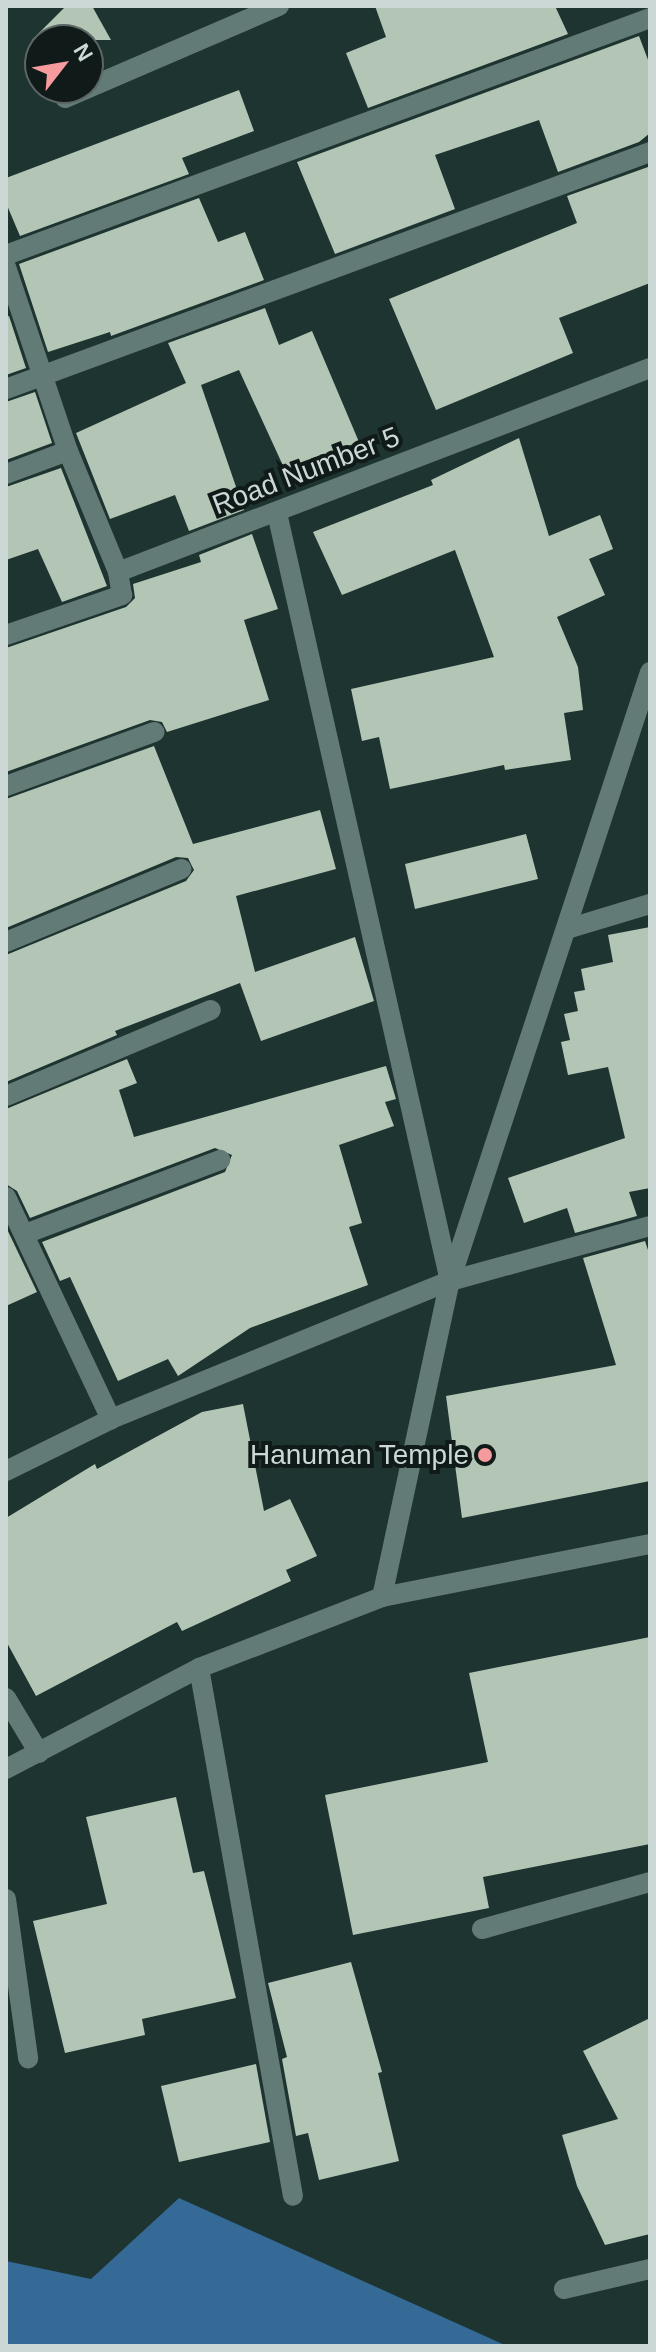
<!DOCTYPE html>
<style>
body{margin:0}
#map{position:relative;width:656px;height:2352px;overflow:hidden;background:#1e3430;font-family:Arial,sans-serif}
div>[style]{position:absolute}
[style*='--x']{left:calc(var(--x)*1px);top:calc(var(--y)*1px);width:calc(var(--w)*1px);rotate:calc(var(--a)*1deg)}
.water>*{inset:0;background:#356996}
.building>*{inset:0;background:#b3c5b5}
.minor>*{height:20px;margin:-10px;padding:0 10px;transform-origin:10px;border-radius:10px;background:#637b76}
.dots>*{width:22px;height:22px;translate:-50% -50%;box-sizing:border-box;border:4px solid #101a18;border-radius:50%}
span{translate:-50% -50%;white-space:nowrap;text-align:center;line-height:1.15;-webkit-text-stroke:8px #101a18;paint-order:stroke}
.street-label{font-size:28px;color:#cbd8d5}
.poi-label{font-size:28px;color:#cbd8d5}
.right{translate:-100% -50%;text-align:right}
.frame{position:absolute;inset:0;border:8px solid #cbd8d5;pointer-events:none}
.north{position:absolute;left:24px;top:24px;width:80px;height:80px;box-sizing:border-box;background:#101a18;border:2px solid #5b6664;border-radius:50%;rotate:59deg;font-size:22px;font-weight:700;line-height:32px;text-align:center;color:#cbd8d5}
.north::after{content:'';display:block;margin:auto;width:28px;height:36px;background:#f59b9d;clip-path:polygon(50% 0,100% 100%,50% 72%,0 100%)}
</style>
<div id="map">
<div class="water">
<div style="clip-path:polygon(179px 2198px,507px 2346px,6px 2346px,6px 2261px,91px 2279px)"></div>
</div>
<div class="building">
<div style="clip-path:polygon(66px 6px,92px 6px,111px 40px,32px 40px)"></div>
<div style="clip-path:polygon(375px 6px,555px 6px,568px 34px,368px 108px,346px 53px,386px 37px)"></div>
<div style="clip-path:polygon(639px 36px,650px 65px,650px 133px,639px 142px,558px 172px,539px 120px,435px 155px,455px 209px,335px 254px,297px 162px)"></div>
<div style="clip-path:polygon(239px 90px,254px 131px,182px 158px,189px 174px,20px 236px,6px 203px,6px 178px)"></div>
<div style="clip-path:polygon(648px 167px,650px 283px,559px 318px,573px 353px,436px 410px,389px 299px,577px 223px,567px 196px)"></div>
<div style="clip-path:polygon(199px 198px,218px 242px,245px 232px,264px 280px,111px 336px,110px 332px,48px 352px,19px 264px)"></div>
<div style="clip-path:polygon(265px 308px,279px 345px,312px 331px,359px 442px,285px 470px,239px 370px,201px 385px,244px 510px,189px 531px,175px 495px,110px 519px,76px 433px,186px 383px,168px 343px)"></div>
<div style="clip-path:polygon(9px 316px,26px 368px,6px 375px,6px 317px)"></div>
<div style="clip-path:polygon(35px 392px,52px 443px,6px 460px,6px 402px)"></div>
<div style="clip-path:polygon(519px 438px,549px 536px,600px 515px,613px 549px,589px 559px,605px 595px,557px 617px,578px 667px,583px 710px,564px 713px,571px 760px,505px 770px,504px 765px,390px 789px,379px 737px,362px 741px,351px 689px,494px 657px,455px 550px,342px 595px,313px 532px,433px 485px,431px 480px)"></div>
<div style="clip-path:polygon(61px 468px,107px 586px,62px 602px,38px 549px,6px 560px,6px 487px)"></div>
<div style="clip-path:polygon(252px 534px,278px 609px,244px 620px,269px 700px,167px 732px,162px 722px,150px 720px,6px 772px,6px 648px,126px 607px,135px 598px,133px 584px,201px 562px,199px 555px)"></div>
<div style="clip-path:polygon(154px 746px,193px 844px,320px 810px,336px 869px,236px 896px,255px 972px,355px 937px,374px 1001px,261px 1041px,240px 983px,115px 1031px,117px 1035px,6px 1082px,6px 955px,186px 881px,194px 870px,188px 858px,176px 857px,6px 928px,6px 799px)"></div>
<div style="clip-path:polygon(526px 834px,538px 879px,415px 909px,405px 864px)"></div>
<div style="clip-path:polygon(650px 927px,650px 1188px,629px 1192px,637px 1216px,575px 1233px,567px 1208px,524px 1223px,508px 1178px,625px 1138px,608px 1067px,568px 1075px,561px 1042px,570px 1040px,564px 1014px,578px 1011px,574px 992px,585px 990px,581px 969px,613px 962px,608px 935px)"></div>
<div style="clip-path:polygon(127px 1059px,137px 1083px,119px 1090px,134px 1137px,386px 1066px,396px 1099px,385px 1102px,394px 1126px,339px 1145px,362px 1223px,349px 1227px,368px 1285px,250px 1328px,178px 1376px,168px 1359px,118px 1381px,70px 1277px,60px 1281px,42px 1242px,225px 1172px,232px 1155px,215px 1148px,30px 1218px,17px 1191px,6px 1184px,6px 1109px)"></div>
<div style="clip-path:polygon(6px 1227px,37px 1292px,6px 1306px)"></div>
<div style="clip-path:polygon(645px 1241px,650px 1256px,650px 1481px,462px 1518px,446px 1396px,616px 1365px,583px 1258px)"></div>
<div style="clip-path:polygon(243px 1404px,264px 1511px,290px 1499px,317px 1556px,286px 1570px,291px 1581px,182px 1631px,177px 1622px,36px 1696px,6px 1641px,6px 1518px,95px 1464px,97px 1469px,202px 1412px)"></div>
<div style="clip-path:polygon(650px 1637px,650px 1844px,483px 1877px,489px 1908px,353px 1935px,325px 1795px,488px 1762px,469px 1673px)"></div>
<div style="clip-path:polygon(176px 1797px,193px 1873px,204px 1871px,236px 1998px,142px 2019px,145px 2035px,65px 2053px,33px 1921px,107px 1904px,86px 1817px)"></div>
<div style="clip-path:polygon(351px 1962px,382px 2072px,378px 2073px,399px 2161px,319px 2180px,308px 2133px,296px 2136px,282px 2059px,287px 2057px,268px 1983px)"></div>
<div style="clip-path:polygon(650px 2018px,650px 2234px,605px 2245px,577px 2186px,562px 2135px,618px 2119px,583px 2051px)"></div>
<div style="clip-path:polygon(256px 2064px,270px 2142px,179px 2162px,161px 2086px)"></div>
</div>
<div class="minor">
<div style="--x:65;--y:98;--w:233;--a:-23.3"></div>
<div style="--x:6;--y:255;--w:686;--a:-20.2"></div>
<div style="--x:6;--y:267;--w:194;--a:71.4"></div>
<div style="--x:68;--y:451;--w:131;--a:67.5"></div>
<div style="--x:6;--y:389;--w:686;--a:-20.2"></div>
<div style="--x:6;--y:474;--w:66;--a:-20.4"></div>
<div style="--x:277;--y:513;--w:787;--a:77.31"></div>
<div style="--x:6;--y:635;--w:123;--a:-19"></div>
<div style="--x:122;--y:595;--w:23;--a:-100"></div>
<div style="--x:118;--y:572;--w:570;--a:-20.98"></div>
<div style="--x:6;--y:786;--w:158;--a:-20"></div>
<div style="--x:567;--y:929;--w:87;--a:-16.8"></div>
<div style="--x:6;--y:942;--w:190;--a:-22.6"></div>
<div style="--x:6;--y:1096;--w:222;--a:-22.8"></div>
<div style="--x:6;--y:1197;--w:246;--a:64.7"></div>
<div style="--x:25;--y:1234;--w:209;--a:-20.8"></div>
<div style="--x:6;--y:1471;--w:117;--a:-26.3"></div>
<div style="--x:111;--y:1419;--w:366;--a:-22.2"></div>
<div style="--x:450;--y:1281;--w:207;--a:-15.4"></div>
<div style="--x:382;--y:1597;--w:323;--a:-77.9"></div>
<div style="--x:450;--y:1281;--w:641;--a:-71.82"></div>
<div style="--x:199;--y:1668;--w:536;--a:79.91"></div>
<div style="--x:6;--y:1698;--w:64;--a:59"></div>
<div style="--x:6;--y:1769;--w:218;--a:-27.6"></div>
<div style="--x:199;--y:1668;--w:196;--a:-21.2"></div>
<div style="--x:382;--y:1597;--w:273;--a:-11.2"></div>
<div style="--x:6;--y:1899;--w:161;--a:82.1"></div>
<div style="--x:482;--y:1929;--w:174;--a:-15.6"></div>
<div style="--x:564;--y:2289;--w:88;--a:-13.1"></div>
</div>
<div class="dots">
<div style="left:485px;top:1455px;background:#f59b9d"></div>
</div>
<div class="street-label">
<span style="left:306px;top:471px;rotate:-21deg">Road Number 5</span>
</div>
<div class="poi-label">
<span class="right" style="left:469px;top:1455px">Hanuman Temple</span>
</div>
<div class="frame"></div>
<div class="north">N</div>
</div>
